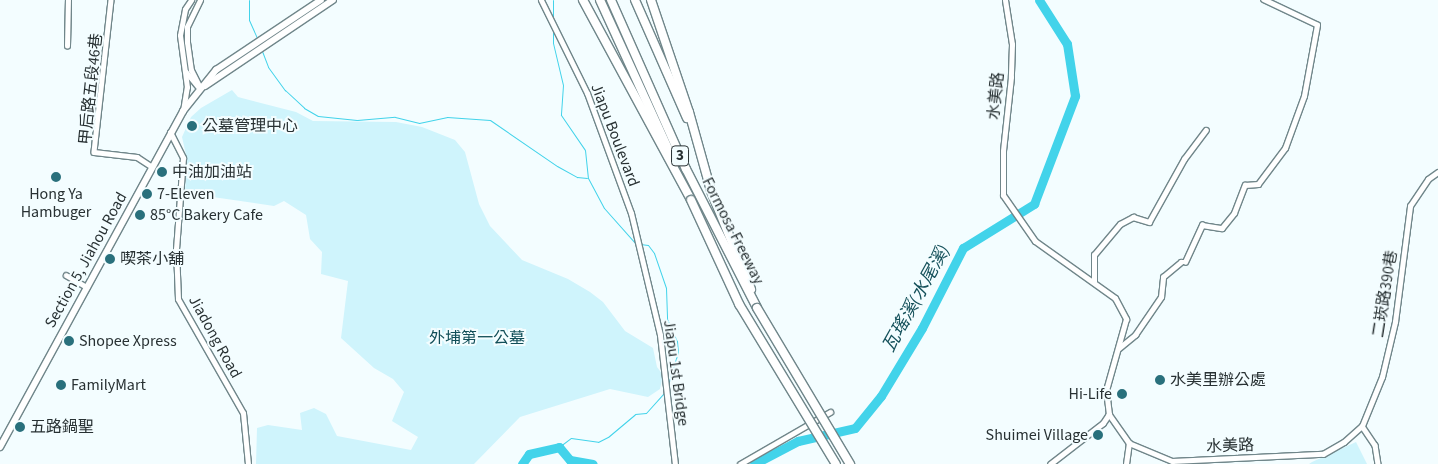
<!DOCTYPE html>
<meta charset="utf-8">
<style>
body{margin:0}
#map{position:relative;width:1438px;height:464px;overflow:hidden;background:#f3fdff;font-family:"Source Sans 3","Noto Sans TC",sans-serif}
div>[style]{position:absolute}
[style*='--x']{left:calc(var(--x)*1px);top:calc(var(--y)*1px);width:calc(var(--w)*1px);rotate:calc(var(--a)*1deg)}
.green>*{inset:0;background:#cff4fc}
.stream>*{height:1px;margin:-0.5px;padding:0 0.5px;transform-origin:0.5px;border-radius:0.5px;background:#42d3ea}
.river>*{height:9px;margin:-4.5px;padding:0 4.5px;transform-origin:4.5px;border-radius:4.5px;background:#42d3ea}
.roads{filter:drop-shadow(1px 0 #70868a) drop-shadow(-1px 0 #70868a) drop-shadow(0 1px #70868a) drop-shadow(0 -1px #70868a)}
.minor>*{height:4.5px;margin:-2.25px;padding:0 2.25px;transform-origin:2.25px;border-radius:2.25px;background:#fff}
.tertiary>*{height:5px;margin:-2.5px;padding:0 2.5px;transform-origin:2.5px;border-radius:2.5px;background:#fff}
.secondary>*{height:6px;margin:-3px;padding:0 3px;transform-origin:3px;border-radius:3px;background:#fff}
.motorway>*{height:8px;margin:-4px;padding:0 4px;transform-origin:4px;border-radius:4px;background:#fff}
.bridges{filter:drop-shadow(1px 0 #70868a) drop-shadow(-1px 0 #70868a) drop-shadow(0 1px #70868a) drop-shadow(0 -1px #70868a)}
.motorway-bridge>*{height:8px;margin:-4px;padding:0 4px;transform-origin:4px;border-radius:4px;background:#fff}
.dots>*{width:14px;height:14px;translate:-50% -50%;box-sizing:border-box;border:2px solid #f3fdff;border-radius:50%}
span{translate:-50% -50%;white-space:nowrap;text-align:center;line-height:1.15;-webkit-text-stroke:4px #f3fdff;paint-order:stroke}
.shield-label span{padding:1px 4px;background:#f3fdff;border:1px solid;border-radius:4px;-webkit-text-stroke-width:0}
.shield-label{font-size:15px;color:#283133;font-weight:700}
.street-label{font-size:16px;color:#283133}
.poi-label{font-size:16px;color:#283133}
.left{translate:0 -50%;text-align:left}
.right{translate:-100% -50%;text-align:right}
.park-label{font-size:16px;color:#124f59}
.water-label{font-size:18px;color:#15515b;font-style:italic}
</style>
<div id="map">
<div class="green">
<div style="clip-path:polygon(232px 90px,238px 97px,296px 112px,313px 121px,396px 122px,422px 127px,455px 140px,465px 152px,479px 204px,490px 226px,522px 260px,568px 279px,590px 292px,603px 302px,625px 331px,653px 348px,657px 367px,663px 375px,660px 389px,648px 397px,610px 389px,520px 417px,474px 464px,256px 464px,257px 428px,268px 425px,302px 430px,300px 413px,314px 408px,326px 414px,337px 436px,411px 450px,418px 437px,392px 421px,404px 392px,393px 379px,374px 368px,341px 338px,348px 281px,321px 274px,322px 252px,310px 239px,306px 215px,284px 201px,274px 206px,185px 193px,187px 159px,182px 137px,191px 117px,201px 108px)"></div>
<div style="clip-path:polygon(1356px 442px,1367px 464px,1309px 464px,1312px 462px)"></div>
</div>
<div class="stream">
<div style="--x:249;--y:0;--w:20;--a:90"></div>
<div style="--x:249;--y:20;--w:22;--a:66"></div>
<div style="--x:553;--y:19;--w:19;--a:-90"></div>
<div style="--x:553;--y:28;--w:15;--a:90"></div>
<div style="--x:553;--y:43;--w:43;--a:76.6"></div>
<div style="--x:563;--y:85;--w:30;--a:94"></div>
<div style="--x:561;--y:115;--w:42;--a:55.6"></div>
<div style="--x:585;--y:150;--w:28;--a:84"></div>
<div style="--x:588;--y:178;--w:34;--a:62"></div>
<div style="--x:604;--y:208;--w:48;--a:48.4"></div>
<div style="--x:262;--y:51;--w:17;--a:69"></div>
<div style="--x:268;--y:67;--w:29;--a:54"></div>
<div style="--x:285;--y:90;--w:26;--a:43"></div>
<div style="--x:304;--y:108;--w:16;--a:30"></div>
<div style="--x:318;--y:116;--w:39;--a:6"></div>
<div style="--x:357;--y:120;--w:38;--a:-5"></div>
<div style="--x:395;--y:117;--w:25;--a:14"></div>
<div style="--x:419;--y:123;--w:29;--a:-12"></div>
<div style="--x:447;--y:117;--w:43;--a:4"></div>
<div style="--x:490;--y:120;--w:81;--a:34.5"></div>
<div style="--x:557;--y:166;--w:23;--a:29"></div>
<div style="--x:577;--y:177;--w:10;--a:6"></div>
<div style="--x:640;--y:244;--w:8;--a:7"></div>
<div style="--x:648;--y:245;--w:10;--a:53"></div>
<div style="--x:654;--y:253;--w:37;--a:71"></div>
<div style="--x:666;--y:288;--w:31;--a:88"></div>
<div style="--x:667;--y:319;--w:24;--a:66"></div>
<div style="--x:677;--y:341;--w:11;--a:85"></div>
<div style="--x:678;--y:352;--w:34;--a:107"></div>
<div style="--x:559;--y:447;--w:15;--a:-37"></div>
<div style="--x:571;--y:438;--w:27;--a:8"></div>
<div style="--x:598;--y:442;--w:11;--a:-27"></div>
<div style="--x:608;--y:437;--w:35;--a:-40"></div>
<div style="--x:635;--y:414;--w:11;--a:-5"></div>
<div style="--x:646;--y:413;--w:27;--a:-48"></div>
</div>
<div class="river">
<div style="--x:522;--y:464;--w:12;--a:-55"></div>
<div style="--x:529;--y:454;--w:31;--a:-13"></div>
<div style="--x:559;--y:447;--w:17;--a:50"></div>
<div style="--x:570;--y:460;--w:23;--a:10"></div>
<div style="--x:754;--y:464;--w:50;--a:-27.6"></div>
<div style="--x:798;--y:441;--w:58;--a:-12.8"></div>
<div style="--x:855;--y:428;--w:41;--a:-50.9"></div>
<div style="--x:881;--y:396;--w:79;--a:-58.9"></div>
<div style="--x:922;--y:328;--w:90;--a:-62.9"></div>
<div style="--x:963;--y:248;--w:84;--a:-31.8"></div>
<div style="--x:1034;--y:204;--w:116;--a:-69.2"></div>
<div style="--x:1075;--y:96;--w:53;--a:-98.7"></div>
<div style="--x:1067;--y:44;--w:52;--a:-122.5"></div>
</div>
<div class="roads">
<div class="minor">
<div style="--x:111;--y:0;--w:153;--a:96.4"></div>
<div style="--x:94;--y:152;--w:43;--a:6.6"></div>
<div style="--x:137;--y:157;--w:17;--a:33"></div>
<div style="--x:67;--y:46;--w:46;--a:-88.8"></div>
<div style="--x:66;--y:275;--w:24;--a:30"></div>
<div style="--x:1094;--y:281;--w:26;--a:-90"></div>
<div style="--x:1094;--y:255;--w:40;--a:-50"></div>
<div style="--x:1120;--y:224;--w:15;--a:-28"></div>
<div style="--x:1133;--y:217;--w:17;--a:17"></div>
<div style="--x:1149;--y:222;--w:72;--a:-60.9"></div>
<div style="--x:1184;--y:159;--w:36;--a:-53"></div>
<div style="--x:1119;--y:348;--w:21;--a:-39"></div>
<div style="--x:1135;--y:335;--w:46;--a:-55.6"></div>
<div style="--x:1161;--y:297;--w:20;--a:-84"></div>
<div style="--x:1163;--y:277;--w:23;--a:-40"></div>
<div style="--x:1181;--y:262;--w:4;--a:0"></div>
<div style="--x:1185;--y:262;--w:41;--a:-65.3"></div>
<div style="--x:1202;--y:225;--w:20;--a:9"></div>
<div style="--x:1222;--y:228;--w:19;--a:-51"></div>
<div style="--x:1234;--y:213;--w:30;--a:-69"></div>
<div style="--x:1245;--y:185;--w:13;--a:-4"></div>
<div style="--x:1258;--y:184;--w:45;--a:-53.1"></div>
<div style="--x:1285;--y:148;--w:55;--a:-69.9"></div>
<div style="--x:1304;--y:96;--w:72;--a:-79.6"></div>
<div style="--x:1317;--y:25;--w:59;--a:-154.7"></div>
<div style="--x:1109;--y:414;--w:35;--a:55"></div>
<div style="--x:1129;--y:443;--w:47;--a:22.7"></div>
<div style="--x:1172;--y:461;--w:151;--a:-2.7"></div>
<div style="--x:1323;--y:454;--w:24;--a:-30"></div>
<div style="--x:1344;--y:442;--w:24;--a:-42"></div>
<div style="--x:1362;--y:426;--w:53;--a:-67.8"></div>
<div style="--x:1382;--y:377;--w:57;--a:-76.7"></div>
<div style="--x:1395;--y:322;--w:117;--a:-82.6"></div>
<div style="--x:1410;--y:206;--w:32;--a:-56"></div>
<div style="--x:1428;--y:179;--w:12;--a:-35"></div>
<div style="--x:1362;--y:426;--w:23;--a:56"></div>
<div style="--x:1375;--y:445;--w:19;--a:81"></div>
<div style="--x:740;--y:464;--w:104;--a:-30"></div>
<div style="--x:1126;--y:464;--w:21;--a:-82"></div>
</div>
<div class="tertiary">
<div style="--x:200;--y:0;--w:30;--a:116"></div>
<div style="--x:187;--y:27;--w:15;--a:90"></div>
<div style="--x:187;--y:42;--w:28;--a:82"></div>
<div style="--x:191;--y:70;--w:20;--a:63"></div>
<div style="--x:541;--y:0;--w:104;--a:63.7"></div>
<div style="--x:587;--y:93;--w:128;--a:69.9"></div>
<div style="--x:631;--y:213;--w:125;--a:76.6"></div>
<div style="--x:660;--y:335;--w:130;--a:83.4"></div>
<div style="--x:1005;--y:0;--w:45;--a:81"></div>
<div style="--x:1012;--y:44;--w:33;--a:92"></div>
<div style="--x:1011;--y:77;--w:74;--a:96.2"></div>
<div style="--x:1003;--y:151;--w:44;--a:90"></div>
<div style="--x:1003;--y:195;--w:56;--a:55.2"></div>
<div style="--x:1035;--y:241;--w:98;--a:35.5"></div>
<div style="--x:1115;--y:298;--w:24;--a:62"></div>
<div style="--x:1126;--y:319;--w:74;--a:105.7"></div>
<div style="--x:1106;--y:390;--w:24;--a:83"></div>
<div style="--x:1109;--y:414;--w:11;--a:124"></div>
<div style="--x:1103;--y:423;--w:67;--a:142.3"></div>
<div style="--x:186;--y:72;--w:19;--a:51"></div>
<div style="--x:183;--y:111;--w:24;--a:-81"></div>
<div style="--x:187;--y:87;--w:52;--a:-97.7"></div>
<div style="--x:180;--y:35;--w:26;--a:-79"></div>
<div style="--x:185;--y:9;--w:11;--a:-56"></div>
<div style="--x:170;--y:132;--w:29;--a:63"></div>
<div style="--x:183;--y:158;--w:91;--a:94.4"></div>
<div style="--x:176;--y:249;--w:50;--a:87.7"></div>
<div style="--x:178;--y:299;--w:131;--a:60.3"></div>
<div style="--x:243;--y:413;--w:51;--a:84.4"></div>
</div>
<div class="secondary">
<div style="--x:205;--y:86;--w:154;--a:-33.9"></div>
<div style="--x:0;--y:447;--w:383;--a:-61.4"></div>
<div style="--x:183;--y:111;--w:53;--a:-51.2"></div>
<div style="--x:216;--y:70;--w:126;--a:-33.7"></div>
</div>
<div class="motorway">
<div style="--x:583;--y:0;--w:227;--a:61.6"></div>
<div style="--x:600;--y:0;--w:180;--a:65.4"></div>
<div style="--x:611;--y:0;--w:185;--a:66.1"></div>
<div style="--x:686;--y:169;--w:156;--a:62.9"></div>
<div style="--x:635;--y:0;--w:129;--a:66.2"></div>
<div style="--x:651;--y:0;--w:118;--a:71.3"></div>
<div style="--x:689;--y:112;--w:82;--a:74.4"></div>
<div style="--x:711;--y:191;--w:106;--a:67.8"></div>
</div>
</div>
<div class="bridges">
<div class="motorway-bridge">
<div style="--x:691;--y:200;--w:115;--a:65.2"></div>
<div style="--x:739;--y:304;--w:187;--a:58.8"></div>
<div style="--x:757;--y:308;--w:182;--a:59.2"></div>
</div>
</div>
<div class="dots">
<div style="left:192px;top:126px;background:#29707c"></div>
<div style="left:162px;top:172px;background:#29707c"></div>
<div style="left:56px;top:177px;background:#29707c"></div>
<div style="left:147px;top:194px;background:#29707c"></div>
<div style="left:140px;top:215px;background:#29707c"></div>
<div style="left:110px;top:259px;background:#29707c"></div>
<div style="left:69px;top:341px;background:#29707c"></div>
<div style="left:1160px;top:380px;background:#29707c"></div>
<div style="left:61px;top:385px;background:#29707c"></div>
<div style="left:1122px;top:394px;background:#29707c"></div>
<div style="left:20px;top:427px;background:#29707c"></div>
<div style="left:1098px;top:435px;background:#29707c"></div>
</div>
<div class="shield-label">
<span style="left:680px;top:156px">3</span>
</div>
<div class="street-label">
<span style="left:91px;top:89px;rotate:-84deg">甲后路五段46巷</span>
<span style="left:996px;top:96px;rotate:-84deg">水美路</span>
<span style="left:615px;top:135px;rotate:69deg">Jiapu Boulevard</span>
<span style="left:733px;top:231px;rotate:63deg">Formosa Freeway</span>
<span style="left:86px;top:260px;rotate:-61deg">Section 5, Jiahou Road</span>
<span style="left:1385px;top:294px;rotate:-81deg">二崁路390巷</span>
<span style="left:215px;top:337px;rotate:61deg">Jiadong Road</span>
<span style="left:676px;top:373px;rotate:82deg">Jiapu 1st Bridge</span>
<span style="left:1230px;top:446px;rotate:-2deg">水美路</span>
</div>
<div class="poi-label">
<span class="left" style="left:202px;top:126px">公墓管理中心</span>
<span class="left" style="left:172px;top:172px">中油加油站</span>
<span style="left:56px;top:203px">Hong Ya<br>Hambuger</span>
<span class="left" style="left:157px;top:194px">7-Eleven</span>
<span class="left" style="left:150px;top:215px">85°C Bakery Cafe</span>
<span class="left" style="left:120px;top:259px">喫茶小舖</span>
<span class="left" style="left:79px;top:341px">Shopee Xpress</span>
<span class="left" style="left:1170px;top:380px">水美里辦公處</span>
<span class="left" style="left:71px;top:385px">FamilyMart</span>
<span class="right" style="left:1112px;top:394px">Hi-Life</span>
<span class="left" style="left:30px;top:427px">五路鍋聖</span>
<span class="right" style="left:1088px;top:435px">Shuimei Village</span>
</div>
<div class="park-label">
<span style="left:477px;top:338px">外埔第一公墓</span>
</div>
<div class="water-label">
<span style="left:917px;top:299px;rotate:-61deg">瓦瑤溪(水尾溪)</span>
</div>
</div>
